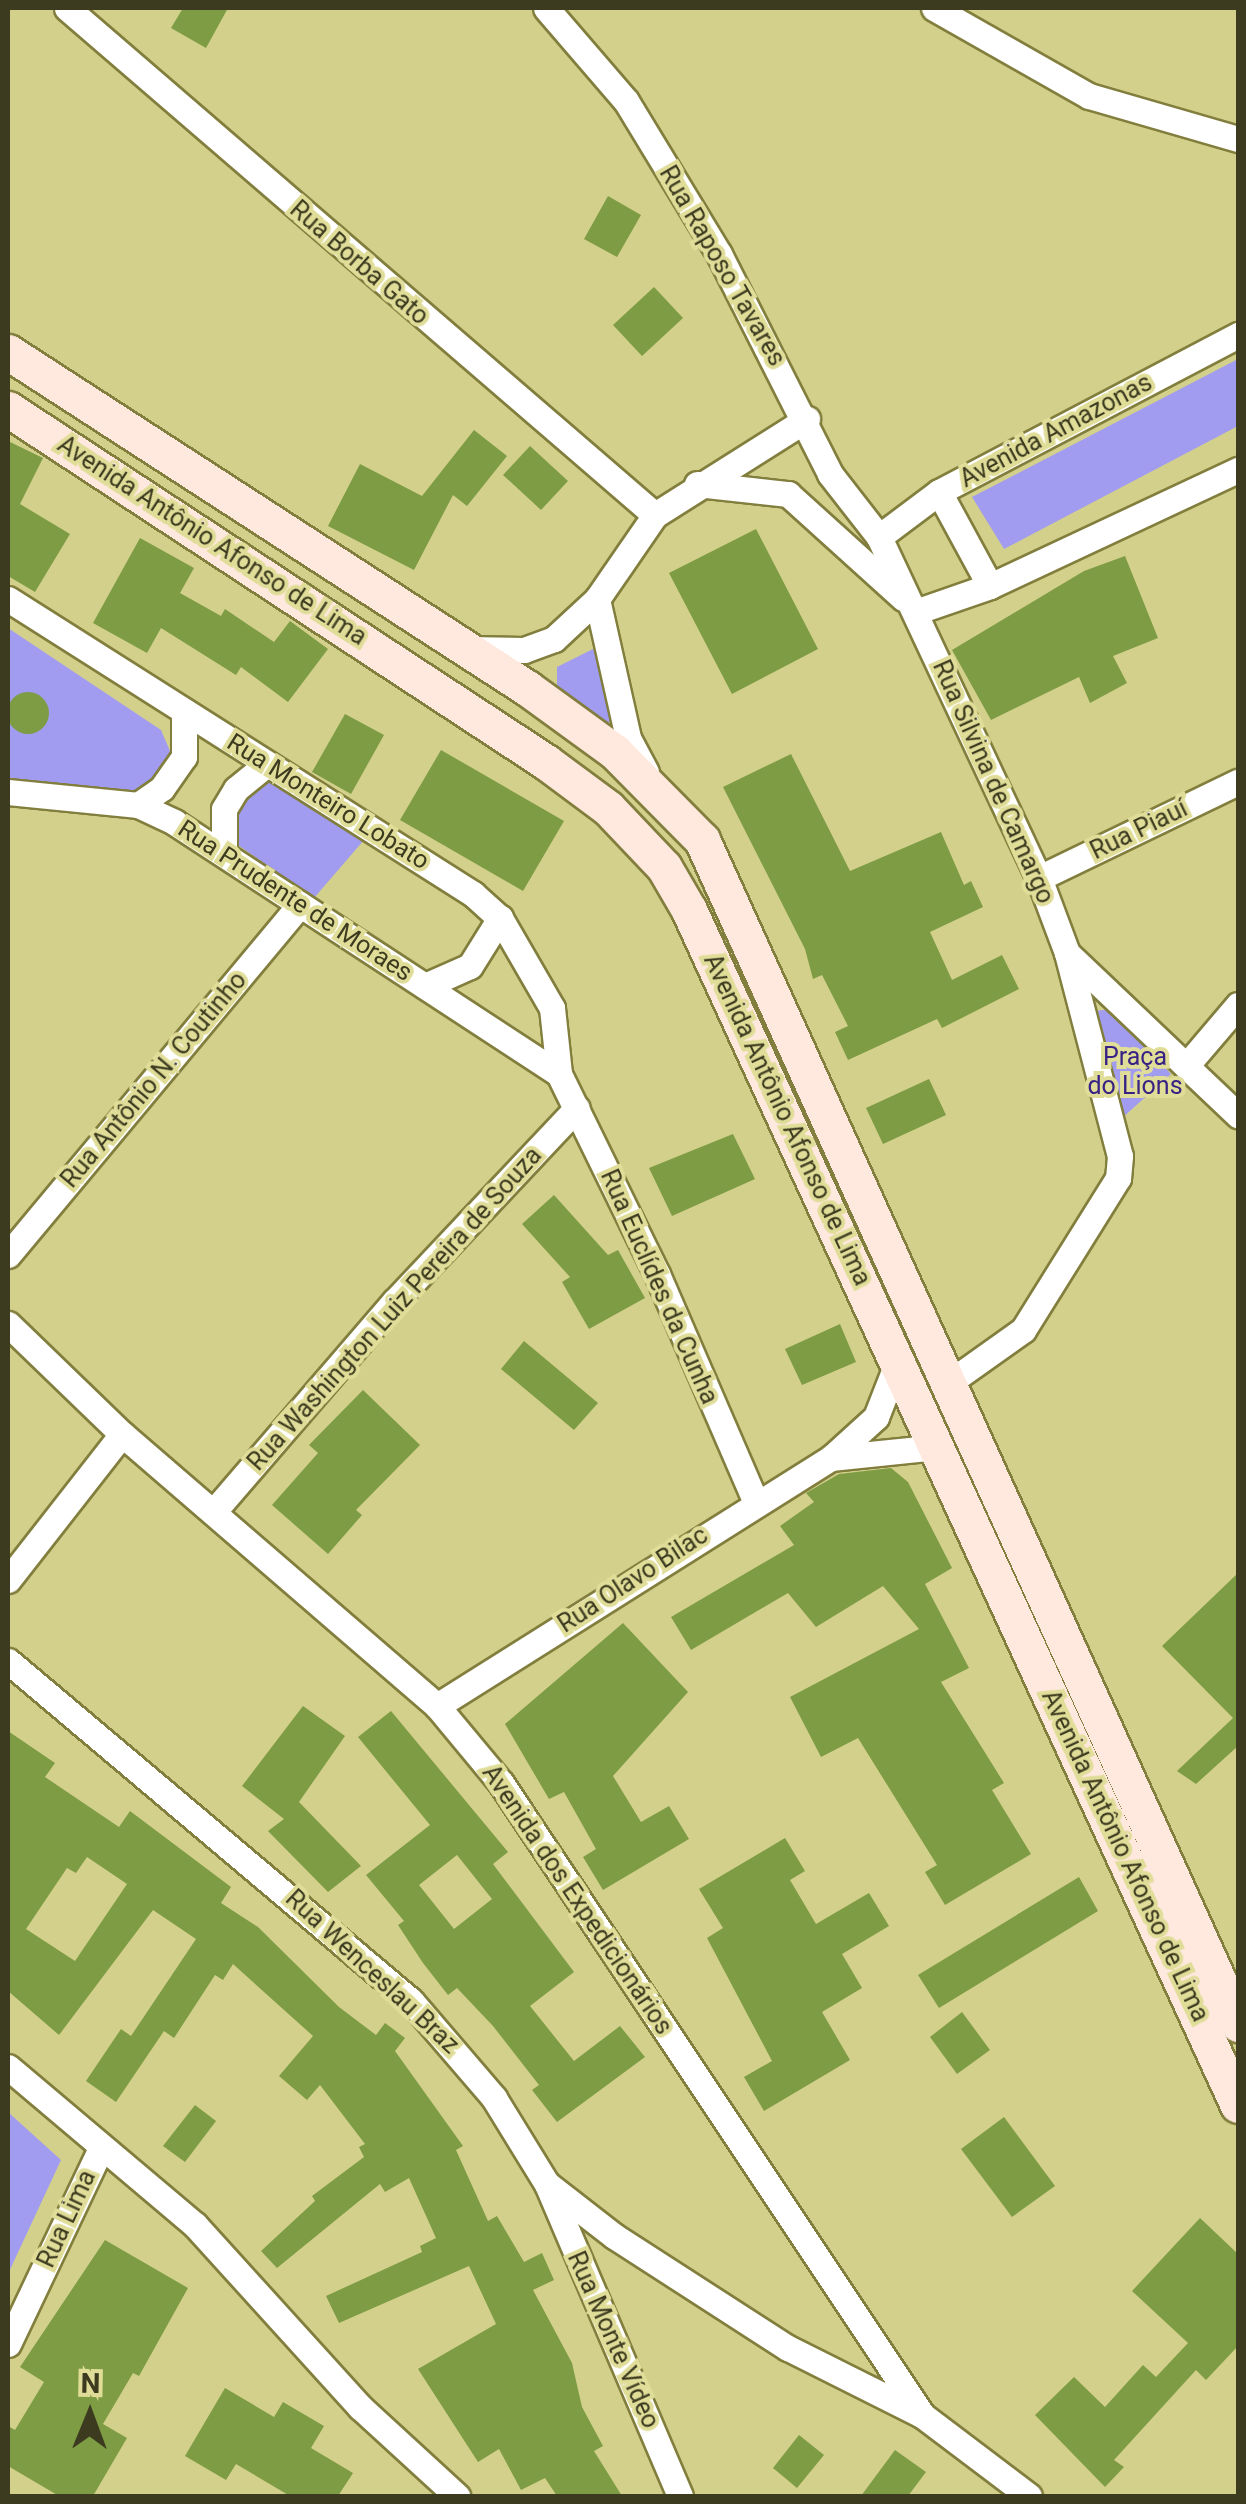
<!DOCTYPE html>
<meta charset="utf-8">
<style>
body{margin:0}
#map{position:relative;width:1246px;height:2504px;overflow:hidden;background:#d3d08c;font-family:Roboto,sans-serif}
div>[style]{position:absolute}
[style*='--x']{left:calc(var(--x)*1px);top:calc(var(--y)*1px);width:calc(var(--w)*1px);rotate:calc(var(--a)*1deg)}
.green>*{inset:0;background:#a19cef}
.building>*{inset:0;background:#7d9c44}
.round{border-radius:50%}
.roads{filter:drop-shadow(2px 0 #827e3d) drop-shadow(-2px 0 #827e3d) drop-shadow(0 2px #827e3d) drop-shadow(0 -2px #827e3d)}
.street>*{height:25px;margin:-12.5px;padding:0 12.5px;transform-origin:12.5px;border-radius:12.5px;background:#fff}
.secondary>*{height:35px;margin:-17.5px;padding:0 17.5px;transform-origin:17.5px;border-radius:17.5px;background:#ffe8de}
span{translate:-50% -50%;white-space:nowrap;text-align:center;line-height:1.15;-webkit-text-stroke:8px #e0dd99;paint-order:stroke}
.street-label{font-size:25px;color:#3c3a1f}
.park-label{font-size:25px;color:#382283}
.frame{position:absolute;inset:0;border:10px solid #3c3a1f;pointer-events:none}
.north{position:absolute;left:40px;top:2364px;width:100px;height:100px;-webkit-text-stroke:8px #e0dd99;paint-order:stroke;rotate:1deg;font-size:28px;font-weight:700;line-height:40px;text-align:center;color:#3c3a1f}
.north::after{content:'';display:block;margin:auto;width:35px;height:45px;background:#3c3a1f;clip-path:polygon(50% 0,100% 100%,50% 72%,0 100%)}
</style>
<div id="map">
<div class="green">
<div style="clip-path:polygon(1238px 359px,1238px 426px,1004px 549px,972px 497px)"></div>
<div style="clip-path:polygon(8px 628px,161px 730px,170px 751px,166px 770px,139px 791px,8px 780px)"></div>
<div style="clip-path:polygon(593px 649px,619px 718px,600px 726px,557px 705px,557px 667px)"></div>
<div style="clip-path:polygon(267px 778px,364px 840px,314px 898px,235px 843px,236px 809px)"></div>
<div style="clip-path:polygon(1111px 1009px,1171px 1074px,1121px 1119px,1088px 1012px)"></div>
<div style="clip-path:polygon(8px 2112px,61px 2160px,8px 2274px)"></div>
</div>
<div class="building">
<div style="clip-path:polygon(183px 8px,228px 8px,206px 48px,171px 28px)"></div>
<div style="clip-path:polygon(608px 196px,641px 215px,617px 257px,584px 239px)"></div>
<div style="clip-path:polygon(654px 287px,683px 318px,642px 356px,613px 325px)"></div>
<div style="clip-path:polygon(474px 430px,507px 456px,467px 506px,453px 495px,414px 570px,328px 526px,360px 464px,422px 496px)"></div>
<div style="clip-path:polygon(8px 441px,43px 458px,20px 504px,70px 534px,35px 592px,8px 576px)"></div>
<div style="clip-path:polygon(530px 446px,568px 481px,541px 510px,503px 475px)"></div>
<div style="clip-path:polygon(756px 529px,818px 649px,732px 694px,669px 573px)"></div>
<div style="clip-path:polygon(140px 538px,194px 568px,180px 593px,221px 616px,225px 609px,274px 642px,290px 621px,328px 649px,288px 702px,241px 667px,236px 675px,161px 628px,147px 653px,93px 623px)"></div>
<div style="clip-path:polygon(1125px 556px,1158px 638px,1113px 656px,1127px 683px,1090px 703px,1079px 677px,991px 720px,952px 650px,1084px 571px)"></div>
<div class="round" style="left:7px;top:692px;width:42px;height:42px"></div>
<div style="clip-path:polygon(345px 714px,384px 735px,351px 794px,312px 772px)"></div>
<div style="clip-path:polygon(441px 750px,564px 821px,523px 891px,400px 820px)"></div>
<div style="clip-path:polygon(791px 754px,850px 871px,941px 832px,964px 885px,971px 881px,983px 907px,930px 932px,952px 980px,1002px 955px,1019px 989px,942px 1028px,937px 1019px,848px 1060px,835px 1032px,848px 1026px,822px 975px,813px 979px,805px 949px,723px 787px)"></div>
<div style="clip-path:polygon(929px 1079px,946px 1115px,883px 1144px,866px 1108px)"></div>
<div style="clip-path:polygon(733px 1134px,755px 1179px,672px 1216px,649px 1168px)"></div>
<div style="clip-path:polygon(554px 1195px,608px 1255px,618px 1250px,645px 1298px,589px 1329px,562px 1282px,570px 1277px,522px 1224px)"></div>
<div style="clip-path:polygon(840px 1324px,856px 1362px,802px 1385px,785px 1349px)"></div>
<div style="clip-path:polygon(524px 1341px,598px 1403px,574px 1430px,501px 1369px)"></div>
<div style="clip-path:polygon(363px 1390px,420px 1445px,356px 1510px,362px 1515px,328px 1554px,272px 1505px,318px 1453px,309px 1445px)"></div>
<div style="clip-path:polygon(891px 1468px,908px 1482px,952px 1568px,925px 1584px,969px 1668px,941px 1682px,1004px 1783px,992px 1790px,1031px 1854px,945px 1905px,925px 1872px,937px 1865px,858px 1738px,821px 1757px,790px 1697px,919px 1629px,883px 1586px,816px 1627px,788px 1593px,691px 1650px,671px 1617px,794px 1545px,780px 1526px,814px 1502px,806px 1493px,839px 1474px)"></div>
<div style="clip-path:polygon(1238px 1573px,1238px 1746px,1196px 1784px,1177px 1771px,1233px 1718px,1162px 1646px)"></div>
<div style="clip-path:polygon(623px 1623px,688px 1692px,613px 1776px,641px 1822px,669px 1806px,689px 1839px,603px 1890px,583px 1857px,596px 1849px,564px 1792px,549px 1799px,505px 1724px)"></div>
<div style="clip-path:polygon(303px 1706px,345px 1736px,299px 1802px,361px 1866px,328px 1892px,268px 1831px,284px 1819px,242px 1786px)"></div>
<div style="clip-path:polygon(evenodd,391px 1711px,508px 1852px,493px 1864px,574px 1972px,530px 2006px,574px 2061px,620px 2026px,645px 2057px,557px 2122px,532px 2090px,539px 2085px,493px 2026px,457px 1988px,448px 1995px,423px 1963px,398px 1925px,404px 1921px,366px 1875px,430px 1825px,358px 1737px,391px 1711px,457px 1855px,492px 1899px,454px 1929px,419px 1885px,457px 1855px)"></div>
<div style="clip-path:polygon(evenodd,8px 1731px,55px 1763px,45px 1777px,119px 1827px,130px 1811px,231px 1887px,221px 1903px,258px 1927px,339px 2007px,376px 2035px,385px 2023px,405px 2038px,395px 2051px,463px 2146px,456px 2150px,488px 2221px,497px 2216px,524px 2262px,542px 2253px,554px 2280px,533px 2290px,572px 2363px,582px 2407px,603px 2446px,594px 2451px,622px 2496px,557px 2496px,545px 2478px,521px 2490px,499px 2449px,478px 2462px,418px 2369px,496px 2324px,469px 2266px,339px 2323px,326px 2296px,422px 2252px,420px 2246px,436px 2238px,409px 2178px,385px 2192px,380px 2184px,277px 2268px,261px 2251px,315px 2201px,312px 2196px,364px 2157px,359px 2147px,365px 2144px,320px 2085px,307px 2100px,279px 2076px,313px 2036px,233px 1964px,223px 1980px,215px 1975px,174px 2038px,164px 2031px,116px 2102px,86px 2081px,121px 2029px,131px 2036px,196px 1939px,153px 1910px,59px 2035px,8px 1991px,8px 1731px,87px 1857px,127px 1884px,75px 1961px,26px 1929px,67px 1868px,76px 1873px,87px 1857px)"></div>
<div style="clip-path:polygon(785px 1838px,805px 1871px,790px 1880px,816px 1924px,869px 1893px,889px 1926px,842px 1954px,862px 1988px,822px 2012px,850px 2060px,764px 2111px,744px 2077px,772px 2061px,707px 1938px,723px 1928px,699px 1889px)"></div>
<div style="clip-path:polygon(1079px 1877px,1098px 1911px,939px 2008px,918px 1975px)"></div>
<div style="clip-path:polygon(962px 2012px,990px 2050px,957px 2074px,930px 2037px)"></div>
<div style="clip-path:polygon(195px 2105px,216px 2121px,185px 2162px,163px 2146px)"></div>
<div style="clip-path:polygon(1004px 2117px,1055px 2186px,1012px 2217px,961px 2149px)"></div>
<div style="clip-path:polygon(1200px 2218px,1238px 2254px,1238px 2346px,1206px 2380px,1196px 2370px,1114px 2460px,1124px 2467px,1105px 2487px,1035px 2415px,1074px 2377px,1105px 2407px,1143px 2365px,1156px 2377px,1188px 2343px,1132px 2291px)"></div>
<div style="clip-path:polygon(105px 2240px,188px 2288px,139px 2376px,133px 2373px,103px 2424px,127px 2438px,93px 2496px,59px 2496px,8px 2466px,8px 2426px,15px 2430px,44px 2382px,20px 2367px)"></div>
<div style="clip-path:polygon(225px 2388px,274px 2417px,283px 2402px,324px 2426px,311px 2448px,353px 2473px,338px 2496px,290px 2496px,236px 2464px,226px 2480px,185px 2456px)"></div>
<div style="clip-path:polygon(799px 2435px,824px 2455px,797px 2488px,773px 2468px)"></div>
<div style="clip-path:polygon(895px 2450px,926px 2472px,908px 2496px,861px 2496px)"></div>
</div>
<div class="roads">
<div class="street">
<div style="--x:67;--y:8;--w:776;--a:40.77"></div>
<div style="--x:546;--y:8;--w:123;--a:49.3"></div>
<div style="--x:626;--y:101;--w:179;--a:58.7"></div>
<div style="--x:719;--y:254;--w:246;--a:63.2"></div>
<div style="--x:830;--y:474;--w:80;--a:52.1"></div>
<div style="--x:879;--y:537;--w:377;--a:64.9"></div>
<div style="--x:1039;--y:878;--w:80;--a:69.5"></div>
<div style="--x:1067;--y:953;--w:210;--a:75.4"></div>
<div style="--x:1120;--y:1156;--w:22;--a:95"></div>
<div style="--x:1118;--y:1178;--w:179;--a:122"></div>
<div style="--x:1023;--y:1330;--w:93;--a:144.6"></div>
<div style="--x:934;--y:8;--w:178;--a:29.6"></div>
<div style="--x:1089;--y:96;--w:155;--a:16.1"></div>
<div style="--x:697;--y:484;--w:92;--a:6.3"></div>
<div style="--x:788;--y:494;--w:155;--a:42.1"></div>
<div style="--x:939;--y:492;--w:107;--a:61.5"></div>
<div style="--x:879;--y:537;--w:75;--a:-36.9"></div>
<div style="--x:939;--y:492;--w:338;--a:-27.7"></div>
<div style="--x:8;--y:599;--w:551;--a:32.39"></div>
<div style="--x:473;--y:894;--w:36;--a:42"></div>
<div style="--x:500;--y:918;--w:104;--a:60"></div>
<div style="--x:552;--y:1008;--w:66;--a:83.9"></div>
<div style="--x:559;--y:1074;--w:223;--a:63.9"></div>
<div style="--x:657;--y:1274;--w:247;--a:66.6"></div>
<div style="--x:597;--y:599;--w:142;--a:77.4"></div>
<div style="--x:628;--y:738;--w:38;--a:62"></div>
<div style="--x:918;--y:611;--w:76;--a:-19.1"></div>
<div style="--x:990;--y:586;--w:274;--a:-25.1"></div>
<div style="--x:467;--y:649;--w:57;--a:1"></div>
<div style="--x:524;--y:650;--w:32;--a:-20"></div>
<div style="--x:554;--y:639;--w:59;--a:-42.9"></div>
<div style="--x:597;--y:599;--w:102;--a:-55.4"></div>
<div style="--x:655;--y:515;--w:180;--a:-32.3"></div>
<div style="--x:8;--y:792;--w:131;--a:5.7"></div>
<div style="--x:138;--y:805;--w:40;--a:25"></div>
<div style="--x:174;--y:822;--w:460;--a:33.2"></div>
<div style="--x:138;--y:805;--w:29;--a:-35"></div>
<div style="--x:162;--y:788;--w:38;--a:-55"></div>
<div style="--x:184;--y:757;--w:46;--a:-90"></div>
<div style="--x:224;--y:851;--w:42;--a:-90"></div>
<div style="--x:224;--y:809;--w:23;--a:-59"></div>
<div style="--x:236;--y:789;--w:40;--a:-39"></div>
<div style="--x:1039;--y:878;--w:221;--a:-25.8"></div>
<div style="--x:1067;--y:953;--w:236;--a:43.5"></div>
<div style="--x:425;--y:986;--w:49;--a:-24"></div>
<div style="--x:470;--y:966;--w:57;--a:-58"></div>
<div style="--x:1186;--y:1066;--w:80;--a:-49.6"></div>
<div style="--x:8;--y:1255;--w:456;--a:-50.2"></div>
<div style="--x:8;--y:1324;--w:158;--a:44"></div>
<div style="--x:122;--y:1434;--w:416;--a:40.8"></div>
<div style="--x:437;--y:1706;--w:100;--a:50.3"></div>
<div style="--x:501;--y:1783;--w:759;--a:56.33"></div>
<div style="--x:922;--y:2415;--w:134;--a:37.1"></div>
<div style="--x:831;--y:1458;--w:108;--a:-5.9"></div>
<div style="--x:215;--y:1510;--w:276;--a:-49.3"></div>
<div style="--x:395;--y:1301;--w:265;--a:-46.7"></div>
<div style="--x:8;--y:1580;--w:185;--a:-52"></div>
<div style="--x:8;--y:1661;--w:527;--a:40.15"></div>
<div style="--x:411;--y:2001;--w:128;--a:49.4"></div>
<div style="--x:494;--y:2098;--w:101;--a:58.4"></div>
<div style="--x:547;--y:2184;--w:85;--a:37.8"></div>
<div style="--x:614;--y:2236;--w:207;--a:32.8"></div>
<div style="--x:788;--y:2348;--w:150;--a:26.6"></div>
<div style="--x:437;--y:1706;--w:466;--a:-32.2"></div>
<div style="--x:831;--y:1458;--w:61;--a:-42.3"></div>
<div style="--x:876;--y:1417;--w:60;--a:-68.6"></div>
<div style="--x:8;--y:2067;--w:245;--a:40.2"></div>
<div style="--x:195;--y:2225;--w:246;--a:47.8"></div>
<div style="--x:360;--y:2407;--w:132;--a:42.5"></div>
<div style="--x:547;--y:2184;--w:339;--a:66.9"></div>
<div style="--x:8;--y:2344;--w:217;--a:-64.6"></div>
</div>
<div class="secondary">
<div style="--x:8;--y:352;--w:618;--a:32.92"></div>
<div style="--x:527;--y:688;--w:109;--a:36"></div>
<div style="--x:615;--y:752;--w:124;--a:45.3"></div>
<div style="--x:702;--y:840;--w:1300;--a:65.64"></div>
<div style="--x:8;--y:409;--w:643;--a:33.27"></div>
<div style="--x:546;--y:762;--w:77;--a:36.6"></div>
<div style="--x:608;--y:808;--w:81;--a:46.5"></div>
<div style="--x:664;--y:867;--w:50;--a:59.8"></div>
<div style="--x:689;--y:910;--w:1315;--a:65.33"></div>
</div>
</div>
<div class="street-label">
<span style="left:359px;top:263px;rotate:41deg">Rua Borba Gato</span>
<span style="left:722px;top:266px;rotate:60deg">Rua Raposo Tavares</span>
<span style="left:1056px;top:431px;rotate:-28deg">Avenida Amazonas</span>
<span style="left:212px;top:541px;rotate:33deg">Avenida Antônio Afonso de Lima</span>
<span style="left:993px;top:782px;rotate:66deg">Rua Silvina de Camargo</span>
<span style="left:328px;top:802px;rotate:32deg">Rua Monteiro Lobato</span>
<span style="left:1139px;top:830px;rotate:-26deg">Rua Piauí</span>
<span style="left:295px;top:901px;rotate:33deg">Rua Prudente de Moraes</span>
<span style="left:154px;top:1080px;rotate:-50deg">Rua Antônio N. Coutinho</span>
<span style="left:787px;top:1120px;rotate:65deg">Avenida Antônio Afonso de Lima</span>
<span style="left:659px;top:1287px;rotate:66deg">Rua Euclídes da Cunha</span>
<span style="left:395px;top:1309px;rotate:-48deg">Rua Washington Luiz Pereira de Souza</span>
<span style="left:633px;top:1580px;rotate:-33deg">Rua Olavo Bilac</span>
<span style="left:1125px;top:1856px;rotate:65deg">Avenida Antônio Afonso de Lima</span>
<span style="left:577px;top:1900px;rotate:56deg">Avenida dos Expedicionários</span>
<span style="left:372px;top:1972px;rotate:43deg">Rua Wenceslau Braz</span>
<span style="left:67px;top:2219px;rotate:-65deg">Rua Lima</span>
<span style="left:613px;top:2340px;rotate:66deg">Rua Monte Vídeo</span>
</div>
<div class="park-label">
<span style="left:1135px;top:1072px">Praça<br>do Lions</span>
</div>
<div class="frame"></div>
<div class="north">N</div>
</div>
